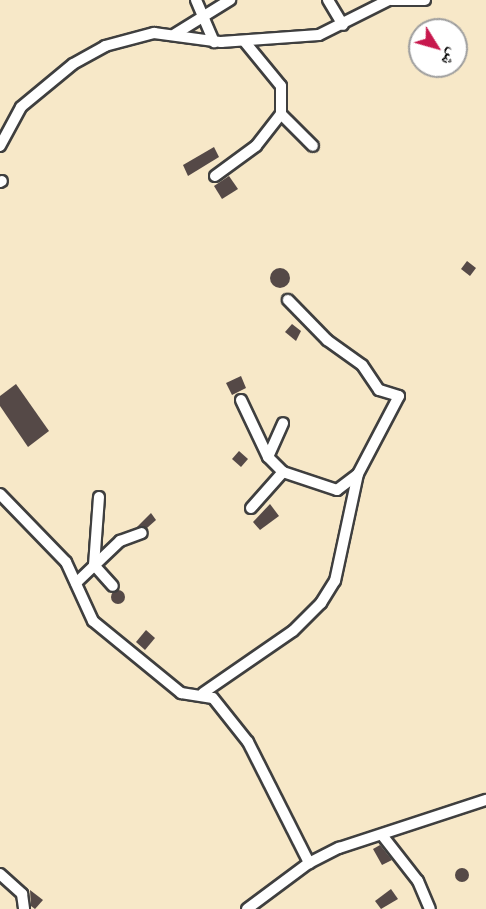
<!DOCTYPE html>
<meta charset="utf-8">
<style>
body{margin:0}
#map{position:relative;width:486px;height:909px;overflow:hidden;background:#fff6eb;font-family:"Source Serif 4","Noto Naskh Arabic",serif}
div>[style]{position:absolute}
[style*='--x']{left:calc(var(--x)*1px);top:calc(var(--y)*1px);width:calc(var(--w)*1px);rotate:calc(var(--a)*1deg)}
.farmland>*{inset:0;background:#f7e8c8}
.building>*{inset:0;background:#554947}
.round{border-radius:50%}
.roads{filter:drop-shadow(2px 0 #3f3f3f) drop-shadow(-2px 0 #3f3f3f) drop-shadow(0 2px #3f3f3f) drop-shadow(0 -2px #3f3f3f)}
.minor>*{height:10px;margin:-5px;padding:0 5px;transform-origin:5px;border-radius:5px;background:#fff}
span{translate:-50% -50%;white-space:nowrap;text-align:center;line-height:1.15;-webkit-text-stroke:6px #fff;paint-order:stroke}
.north{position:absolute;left:408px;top:18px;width:60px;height:60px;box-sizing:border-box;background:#fff;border:2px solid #9e9e9e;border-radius:50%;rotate:127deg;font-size:16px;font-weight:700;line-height:24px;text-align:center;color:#0c0c0c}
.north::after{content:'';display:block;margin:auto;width:21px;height:27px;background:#c7184d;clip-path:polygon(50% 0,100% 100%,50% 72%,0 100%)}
</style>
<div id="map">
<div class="farmland">
<div style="clip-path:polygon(evenodd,0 0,486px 0,486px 909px,0 909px,0 0,420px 30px,456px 30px,456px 66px,420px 66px,420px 30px)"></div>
</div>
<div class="building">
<div style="clip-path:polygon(214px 147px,219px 157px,188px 176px,183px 165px)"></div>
<div style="clip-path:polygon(229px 176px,238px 189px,222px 199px,214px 186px)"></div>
<div style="clip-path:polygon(467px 261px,476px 268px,470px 276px,461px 269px)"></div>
<div class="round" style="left:270px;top:268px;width:20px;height:20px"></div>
<div style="clip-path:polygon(292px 324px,301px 331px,296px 341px,285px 332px)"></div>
<div style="clip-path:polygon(241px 376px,246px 388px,232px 395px,226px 383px)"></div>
<div style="clip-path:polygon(16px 384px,49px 431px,28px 447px,0 406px,0 396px)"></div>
<div style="clip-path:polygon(239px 451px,248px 459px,241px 467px,232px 459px)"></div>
<div style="clip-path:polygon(270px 504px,279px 516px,260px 530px,253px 522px)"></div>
<div style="clip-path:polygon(151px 513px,156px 520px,147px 528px,137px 527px)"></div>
<div class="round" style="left:111px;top:590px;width:14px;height:14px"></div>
<div style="clip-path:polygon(146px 630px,155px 638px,145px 650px,136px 642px)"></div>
<div style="clip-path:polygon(380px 845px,392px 860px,382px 865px,373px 849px)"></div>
<div class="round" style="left:455px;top:868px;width:14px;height:14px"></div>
<div style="clip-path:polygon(391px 889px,398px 899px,381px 909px,375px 901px)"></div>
<div style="clip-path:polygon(30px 890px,43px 900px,35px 909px,31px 906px)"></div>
</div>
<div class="roads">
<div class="minor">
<div style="--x:196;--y:0;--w:46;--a:66.8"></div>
<div style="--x:328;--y:0;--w:29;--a:59"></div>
<div style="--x:391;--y:0;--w:34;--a:0"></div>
<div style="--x:175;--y:34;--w:65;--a:-31.7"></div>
<div style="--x:281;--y:114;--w:45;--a:45"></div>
<div style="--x:0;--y:146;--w:44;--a:-61.7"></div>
<div style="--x:21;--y:107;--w:67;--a:-39.6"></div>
<div style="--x:73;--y:64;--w:37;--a:-29"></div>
<div style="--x:105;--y:46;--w:51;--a:-14.9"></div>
<div style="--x:154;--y:33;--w:68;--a:7.7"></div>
<div style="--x:221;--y:42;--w:98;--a:-4.1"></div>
<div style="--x:319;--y:35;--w:78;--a:-26.6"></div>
<div style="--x:215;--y:176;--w:51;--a:-36.2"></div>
<div style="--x:256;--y:146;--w:41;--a:-52"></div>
<div style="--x:281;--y:114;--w:28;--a:-90"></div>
<div style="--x:281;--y:86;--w:58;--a:-129.4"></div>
<div style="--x:0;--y:182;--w:2;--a:-27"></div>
<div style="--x:241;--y:400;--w:63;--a:64.7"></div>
<div style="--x:268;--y:457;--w:21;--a:45"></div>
<div style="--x:283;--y:472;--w:57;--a:18.4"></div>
<div style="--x:337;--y:490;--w:26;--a:-37"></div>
<div style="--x:268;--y:457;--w:37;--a:-66"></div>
<div style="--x:0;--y:494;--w:95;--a:45.9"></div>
<div style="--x:66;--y:562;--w:65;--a:65.4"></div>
<div style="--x:93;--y:621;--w:114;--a:39.3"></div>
<div style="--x:181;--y:693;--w:32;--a:9"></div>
<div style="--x:213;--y:698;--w:56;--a:51.5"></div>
<div style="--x:248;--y:742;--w:136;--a:63.2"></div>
<div style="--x:99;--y:497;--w:68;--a:94.2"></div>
<div style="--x:94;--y:565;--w:28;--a:48"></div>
<div style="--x:251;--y:508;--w:48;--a:-48.4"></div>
<div style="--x:76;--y:583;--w:61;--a:-43.7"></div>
<div style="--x:120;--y:541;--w:23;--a:-20"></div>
<div style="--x:203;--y:693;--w:109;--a:-34.6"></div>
<div style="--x:293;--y:631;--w:40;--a:-45"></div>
<div style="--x:321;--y:603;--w:26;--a:-58"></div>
<div style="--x:335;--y:581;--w:109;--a:-77.9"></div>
<div style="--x:358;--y:474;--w:88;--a:-62.3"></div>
<div style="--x:399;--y:396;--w:21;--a:-163"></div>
<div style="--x:379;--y:390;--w:30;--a:-124"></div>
<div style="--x:362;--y:365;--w:43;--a:-144.5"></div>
<div style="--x:327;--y:340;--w:56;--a:-134.3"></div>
<div style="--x:382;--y:835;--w:58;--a:52"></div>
<div style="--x:418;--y:881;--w:30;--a:67"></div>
<div style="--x:0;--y:874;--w:30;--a:42"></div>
<div style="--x:22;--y:894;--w:15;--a:82"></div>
<div style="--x:247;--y:909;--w:77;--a:-36.6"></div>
<div style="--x:309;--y:863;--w:34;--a:-27"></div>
<div style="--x:339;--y:848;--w:155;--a:-18.1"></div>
</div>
</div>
<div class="north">ش</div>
</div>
